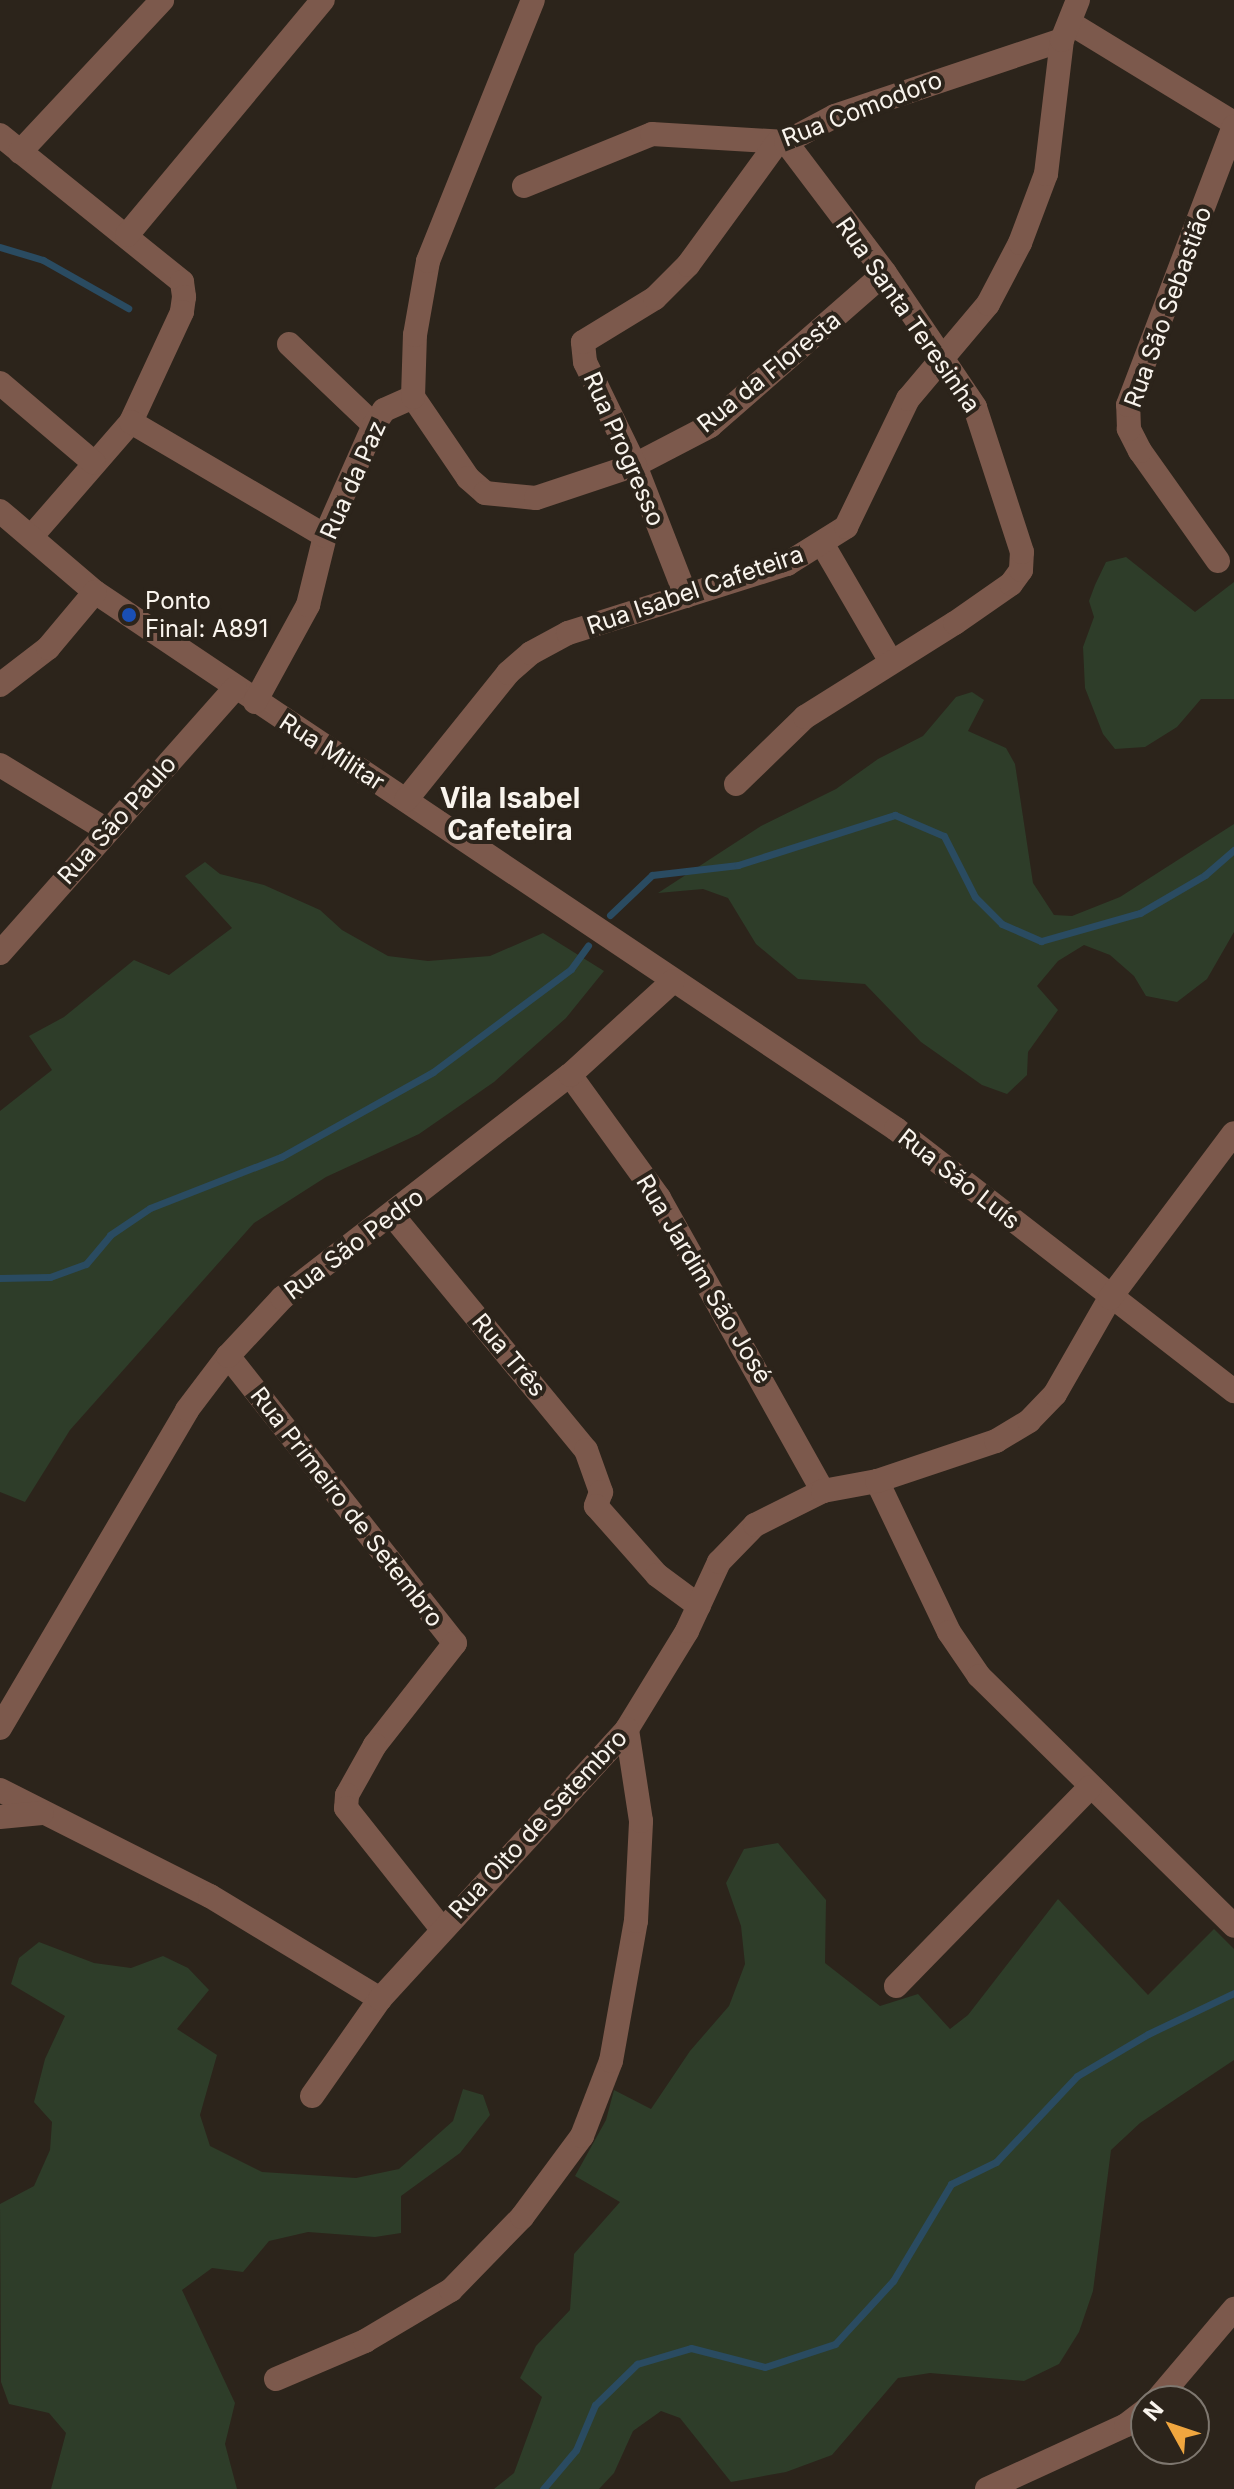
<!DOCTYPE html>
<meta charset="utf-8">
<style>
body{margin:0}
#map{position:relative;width:1234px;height:2489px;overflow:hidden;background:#2c241b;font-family:Inter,sans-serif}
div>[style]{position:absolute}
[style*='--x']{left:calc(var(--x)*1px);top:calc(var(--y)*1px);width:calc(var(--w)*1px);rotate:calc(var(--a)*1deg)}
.green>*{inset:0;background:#2e3d29}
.stream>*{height:7px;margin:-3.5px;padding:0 3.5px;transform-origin:3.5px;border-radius:3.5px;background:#2a4b61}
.minor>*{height:24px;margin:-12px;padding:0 12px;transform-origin:12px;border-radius:12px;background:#7c594c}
.dots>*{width:22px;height:22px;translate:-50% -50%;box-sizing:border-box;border:4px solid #2c241b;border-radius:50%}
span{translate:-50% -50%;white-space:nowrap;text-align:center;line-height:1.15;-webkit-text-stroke:8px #2c241b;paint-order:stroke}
.street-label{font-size:24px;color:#f9f4ed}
.poi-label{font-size:24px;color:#f9f4ed}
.left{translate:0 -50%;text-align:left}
.quarter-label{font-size:28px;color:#f9f4ed;font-weight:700}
.north{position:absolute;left:1130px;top:2385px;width:80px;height:80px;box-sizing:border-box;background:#2c241b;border:2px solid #7e776f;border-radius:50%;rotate:310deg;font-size:22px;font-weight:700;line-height:32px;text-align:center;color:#f9f4ed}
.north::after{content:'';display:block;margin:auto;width:28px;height:36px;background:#f0a63f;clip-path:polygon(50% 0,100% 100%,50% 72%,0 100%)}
</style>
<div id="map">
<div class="green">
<div style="clip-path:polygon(1126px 557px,1195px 612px,1234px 582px,1234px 699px,1201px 699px,1177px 727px,1145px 747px,1115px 749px,1103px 734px,1085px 688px,1083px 647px,1094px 617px,1089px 601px,1095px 585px,1106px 562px)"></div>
<div style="clip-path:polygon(972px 692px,984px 700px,968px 731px,1006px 748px,1015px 764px,1033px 883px,1054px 915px,1072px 916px,1120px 897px,1234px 824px,1234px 932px,1207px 979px,1177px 1002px,1146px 996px,1134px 976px,1110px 955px,1084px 945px,1058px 961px,1037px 986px,1058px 1010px,1028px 1052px,1027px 1075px,1007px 1094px,982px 1085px,921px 1042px,865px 984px,798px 979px,756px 944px,728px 898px,703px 889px,658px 893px,761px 826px,836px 789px,878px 759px,923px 736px,956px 697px)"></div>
<div style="clip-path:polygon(205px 862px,220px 874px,264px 885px,320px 910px,342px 930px,388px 956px,428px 961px,490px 956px,543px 933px,604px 971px,566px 1018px,494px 1082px,419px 1134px,326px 1177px,254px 1223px,70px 1430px,25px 1502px,0 1492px,0 1111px,52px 1070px,29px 1036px,64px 1017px,134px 960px,169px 975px,232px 928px,185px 876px)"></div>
<div style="clip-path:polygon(778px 1843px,826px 1900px,825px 1963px,880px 2006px,918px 1994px,950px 2029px,968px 2015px,1058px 1899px,1148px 1995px,1214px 1929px,1234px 1949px,1234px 2060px,1140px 2123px,1111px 2150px,1093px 2291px,1079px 2332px,1059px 2364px,1024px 2381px,930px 2373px,898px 2378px,832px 2455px,786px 2472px,731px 2482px,680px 2418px,661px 2411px,633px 2431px,614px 2473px,599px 2489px,494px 2489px,514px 2473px,542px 2397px,520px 2378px,536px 2346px,570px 2310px,574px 2254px,620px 2202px,575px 2176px,606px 2120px,614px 2090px,651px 2109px,690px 2051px,729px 2006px,745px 1964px,741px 1926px,726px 1883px,744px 1849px)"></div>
<div style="clip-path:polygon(39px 1942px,94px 1963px,131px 1968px,163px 1956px,188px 1968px,209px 1990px,177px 2029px,217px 2055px,200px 2115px,210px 2146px,262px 2172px,356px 2178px,399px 2169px,453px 2121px,463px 2089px,483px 2095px,490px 2115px,460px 2153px,401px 2196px,401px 2233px,375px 2237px,308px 2232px,269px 2241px,243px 2272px,212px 2268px,182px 2290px,235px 2403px,225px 2444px,237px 2489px,51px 2489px,66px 2433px,49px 2413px,9px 2404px,1px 2382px,0 2204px,34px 2186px,50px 2150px,52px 2122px,34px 2102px,45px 2059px,65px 2016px,11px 1984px,19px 1958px)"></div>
</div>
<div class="stream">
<div style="--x:0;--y:247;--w:45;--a:16.8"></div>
<div style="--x:43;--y:260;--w:98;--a:29.5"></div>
<div style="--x:610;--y:915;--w:58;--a:-43.6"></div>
<div style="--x:652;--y:875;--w:87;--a:-6.6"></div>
<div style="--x:738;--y:865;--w:165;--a:-17.7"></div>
<div style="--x:895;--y:815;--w:53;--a:23.2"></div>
<div style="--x:944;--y:836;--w:68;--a:63.1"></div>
<div style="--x:975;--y:897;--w:38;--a:45"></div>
<div style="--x:1002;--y:924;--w:43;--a:23.6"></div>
<div style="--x:1041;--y:941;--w:103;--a:-15.8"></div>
<div style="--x:1140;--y:913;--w:75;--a:-30.3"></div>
<div style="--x:1205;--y:875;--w:38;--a:-41"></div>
<div style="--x:0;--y:1278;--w:50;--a:-1.1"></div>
<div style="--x:50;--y:1277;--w:38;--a:-20"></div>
<div style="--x:86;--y:1264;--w:38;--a:-50"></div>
<div style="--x:110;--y:1235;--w:48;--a:-34"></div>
<div style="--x:150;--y:1208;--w:141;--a:-21.3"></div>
<div style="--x:281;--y:1157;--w:174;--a:-29.2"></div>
<div style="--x:433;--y:1072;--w:172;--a:-36.7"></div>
<div style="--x:571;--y:969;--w:29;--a:-54"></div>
<div style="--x:543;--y:2489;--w:51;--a:-49.8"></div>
<div style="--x:576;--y:2450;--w:49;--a:-67.1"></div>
<div style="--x:595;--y:2405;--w:59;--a:-44.3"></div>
<div style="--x:637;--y:2364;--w:56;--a:-16.5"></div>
<div style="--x:691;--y:2348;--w:76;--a:14.4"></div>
<div style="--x:765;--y:2367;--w:74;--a:-18.2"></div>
<div style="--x:835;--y:2344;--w:86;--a:-47.4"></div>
<div style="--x:893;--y:2281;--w:113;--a:-59.1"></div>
<div style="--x:951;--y:2184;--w:50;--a:-26.1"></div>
<div style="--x:996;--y:2162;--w:118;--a:-46.7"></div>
<div style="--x:1077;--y:2076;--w:82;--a:-30.6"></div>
<div style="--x:1148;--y:2034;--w:95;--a:-25.5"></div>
</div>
<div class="minor">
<div style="--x:1070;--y:23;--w:192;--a:31.4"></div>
<div style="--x:0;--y:135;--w:234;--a:38.9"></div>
<div style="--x:182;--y:282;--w:15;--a:82"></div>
<div style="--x:184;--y:297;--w:15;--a:98"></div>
<div style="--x:182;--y:312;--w:121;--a:114.9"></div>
<div style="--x:131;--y:422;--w:151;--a:131"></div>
<div style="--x:20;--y:152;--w:208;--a:-46.9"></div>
<div style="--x:524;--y:186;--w:138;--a:-22.1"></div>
<div style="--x:652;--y:134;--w:134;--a:3.4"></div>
<div style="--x:786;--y:142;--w:55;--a:-28"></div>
<div style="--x:835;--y:116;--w:239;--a:-18.5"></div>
<div style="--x:127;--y:235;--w:306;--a:-50.2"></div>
<div style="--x:289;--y:344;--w:117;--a:43.6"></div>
<div style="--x:0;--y:383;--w:123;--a:40.4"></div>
<div style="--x:413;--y:397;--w:98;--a:55.8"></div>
<div style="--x:468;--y:478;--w:23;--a:41"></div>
<div style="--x:485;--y:493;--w:51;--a:5.6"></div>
<div style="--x:536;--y:498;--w:104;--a:-18.4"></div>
<div style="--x:635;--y:465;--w:85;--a:-27.5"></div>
<div style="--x:710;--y:426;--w:232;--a:-41.2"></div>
<div style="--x:131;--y:422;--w:225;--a:30.4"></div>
<div style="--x:0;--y:511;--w:125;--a:40.5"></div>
<div style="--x:95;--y:592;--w:964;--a:33.84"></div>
<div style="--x:896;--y:1129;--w:428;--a:37.8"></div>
<div style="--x:823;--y:545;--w:135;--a:59.8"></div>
<div style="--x:1218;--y:561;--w:135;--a:-125.3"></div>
<div style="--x:1140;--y:451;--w:25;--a:-117"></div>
<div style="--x:1129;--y:429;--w:24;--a:-92"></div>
<div style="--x:1128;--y:405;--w:298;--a:-69.2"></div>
<div style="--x:686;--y:596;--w:141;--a:-111.3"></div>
<div style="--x:635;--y:465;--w:114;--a:-115.9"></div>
<div style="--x:585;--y:362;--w:20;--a:-96"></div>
<div style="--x:583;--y:342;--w:84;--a:-31.4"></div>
<div style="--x:655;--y:298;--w:47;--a:-45"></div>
<div style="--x:688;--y:265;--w:151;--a:-53.9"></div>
<div style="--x:0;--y:685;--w:61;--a:-37.6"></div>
<div style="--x:48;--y:648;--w:73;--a:-50"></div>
<div style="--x:255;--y:702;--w:111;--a:-61.3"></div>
<div style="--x:308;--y:605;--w:71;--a:-76.2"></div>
<div style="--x:325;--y:536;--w:121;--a:-66.2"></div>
<div style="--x:374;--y:425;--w:18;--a:-56"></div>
<div style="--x:384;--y:410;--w:32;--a:-24"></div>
<div style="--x:413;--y:397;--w:62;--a:-88.2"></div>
<div style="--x:415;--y:335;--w:75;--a:-80"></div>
<div style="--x:428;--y:261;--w:281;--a:-68.1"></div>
<div style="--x:0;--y:765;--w:125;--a:31.3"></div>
<div style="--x:736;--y:784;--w:96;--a:-44.2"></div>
<div style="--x:805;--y:717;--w:177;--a:-32.1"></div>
<div style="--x:955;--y:623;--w:68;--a:-34.9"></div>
<div style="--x:1011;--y:584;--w:17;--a:-54"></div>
<div style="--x:1021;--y:570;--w:18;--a:-87"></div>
<div style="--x:1022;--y:552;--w:152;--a:-108"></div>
<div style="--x:975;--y:407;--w:161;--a:-123.9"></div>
<div style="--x:885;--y:273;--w:164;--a:-127.1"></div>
<div style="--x:406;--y:800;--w:163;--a:-51.2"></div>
<div style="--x:508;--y:673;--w:30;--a:-41"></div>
<div style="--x:531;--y:653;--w:42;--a:-28.4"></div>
<div style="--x:568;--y:633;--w:230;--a:-17.5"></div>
<div style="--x:787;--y:564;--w:70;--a:-32.1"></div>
<div style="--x:846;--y:527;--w:142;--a:-64.2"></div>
<div style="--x:908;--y:399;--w:124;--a:-49.9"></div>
<div style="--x:988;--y:304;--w:69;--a:-62.3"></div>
<div style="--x:1020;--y:243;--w:74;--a:-69.4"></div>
<div style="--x:1046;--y:174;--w:135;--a:-83.2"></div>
<div style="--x:1062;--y:40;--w:43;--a:-68.2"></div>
<div style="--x:0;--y:953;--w:354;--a:-48.4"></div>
<div style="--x:570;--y:1075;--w:152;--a:54.1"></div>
<div style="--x:659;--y:1198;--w:336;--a:60.8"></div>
<div style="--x:393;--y:1216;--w:303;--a:50.5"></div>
<div style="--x:586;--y:1450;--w:45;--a:70.3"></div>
<div style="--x:601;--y:1492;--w:15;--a:110"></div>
<div style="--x:596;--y:1506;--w:92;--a:48.5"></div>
<div style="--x:657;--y:1575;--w:52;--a:36.4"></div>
<div style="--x:228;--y:1356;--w:366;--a:51.7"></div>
<div style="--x:455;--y:1643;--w:130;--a:128.1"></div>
<div style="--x:375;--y:1745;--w:57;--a:119.2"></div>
<div style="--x:347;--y:1795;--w:13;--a:94"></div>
<div style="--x:346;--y:1808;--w:153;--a:51.6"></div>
<div style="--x:877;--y:1481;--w:167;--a:64.5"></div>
<div style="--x:949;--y:1632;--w:53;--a:55.7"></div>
<div style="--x:979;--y:1676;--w:357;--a:44.4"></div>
<div style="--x:0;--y:1728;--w:369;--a:-59.5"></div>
<div style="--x:187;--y:1410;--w:68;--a:-52.8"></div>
<div style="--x:228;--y:1356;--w:79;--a:-47"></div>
<div style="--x:282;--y:1298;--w:364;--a:-37.8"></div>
<div style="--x:570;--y:1075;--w:139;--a:-42.4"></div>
<div style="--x:0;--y:1790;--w:235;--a:26.8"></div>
<div style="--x:210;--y:1896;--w:199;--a:31.2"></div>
<div style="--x:0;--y:1817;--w:42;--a:-5.4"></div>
<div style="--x:896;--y:1986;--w:278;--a:-45.7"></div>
<div style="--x:312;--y:2096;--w:118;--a:-55"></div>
<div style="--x:380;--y:1999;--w:366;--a:-47.5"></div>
<div style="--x:627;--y:1729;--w:115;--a:-58.5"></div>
<div style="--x:687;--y:1631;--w:76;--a:-65.1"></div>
<div style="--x:719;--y:1562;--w:52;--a:-45.8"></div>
<div style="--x:755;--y:1525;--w:76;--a:-26.6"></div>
<div style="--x:823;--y:1491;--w:55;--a:-10.5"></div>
<div style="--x:877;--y:1481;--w:126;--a:-18.6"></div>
<div style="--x:996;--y:1441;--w:39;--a:-31"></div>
<div style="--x:1029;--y:1421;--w:37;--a:-46"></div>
<div style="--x:1055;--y:1394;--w:111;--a:-60.2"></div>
<div style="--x:1110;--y:1298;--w:206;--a:-53.1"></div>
<div style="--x:276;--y:2379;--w:97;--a:-23.1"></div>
<div style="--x:365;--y:2341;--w:100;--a:-30.7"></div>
<div style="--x:451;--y:2290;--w:102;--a:-45.8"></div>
<div style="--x:522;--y:2217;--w:101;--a:-53.5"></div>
<div style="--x:582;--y:2136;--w:80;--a:-68.9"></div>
<div style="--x:611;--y:2061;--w:142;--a:-79.9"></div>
<div style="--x:636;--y:1921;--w:100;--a:-87.1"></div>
<div style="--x:641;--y:1821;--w:93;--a:-98.7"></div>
<div style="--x:1156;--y:2401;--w:121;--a:-49.7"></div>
<div style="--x:987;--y:2489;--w:153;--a:-24.7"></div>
<div style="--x:1126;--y:2425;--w:25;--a:-37"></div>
</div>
<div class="dots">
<div style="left:129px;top:615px;background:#1a4fb4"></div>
</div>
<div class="street-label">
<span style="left:862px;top:109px;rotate:-21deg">Rua Comodoro</span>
<span style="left:1168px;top:307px;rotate:-70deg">Rua São Sebastião</span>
<span style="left:908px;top:315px;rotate:55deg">Rua Santa Teresinha</span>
<span style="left:769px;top:372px;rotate:-39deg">Rua da Floresta</span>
<span style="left:624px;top:449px;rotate:66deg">Rua Progresso</span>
<span style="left:353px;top:480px;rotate:-66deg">Rua da Paz</span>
<span style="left:695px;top:590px;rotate:-19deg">Rua Isabel Cafeteira</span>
<span style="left:332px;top:752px;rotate:33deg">Rua Militar</span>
<span style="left:117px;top:820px;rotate:-48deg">Rua São Paulo</span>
<span style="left:959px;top:1179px;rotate:38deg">Rua São Luís</span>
<span style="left:354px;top:1244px;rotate:-37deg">Rua São Pedro</span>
<span style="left:704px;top:1279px;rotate:59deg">Rua Jardim São José</span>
<span style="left:509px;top:1355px;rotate:50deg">Rua Três</span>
<span style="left:347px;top:1507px;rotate:52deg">Rua Primeiro de Setembro</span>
<span style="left:538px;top:1824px;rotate:-47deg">Rua Oito de Setembro</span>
</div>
<div class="poi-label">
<span class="left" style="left:145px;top:615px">Ponto<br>Final: A891</span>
</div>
<div class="quarter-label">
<span style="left:510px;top:814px">Vila Isabel<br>Cafeteira</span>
</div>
<div class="north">N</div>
</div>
